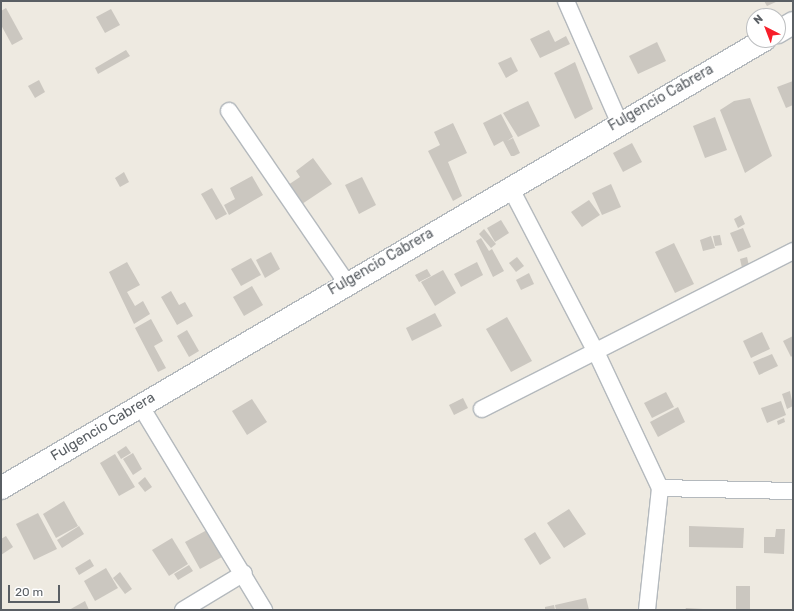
<!DOCTYPE html>
<style>
body{margin:0}
#map{position:relative;width:794px;height:611px;overflow:hidden;background:#eeeae1;font-family:Rubik,sans-serif}
div>[style]{position:absolute}
[style*='--x']{left:calc(var(--x)*1px);top:calc(var(--y)*1px);width:calc(var(--w)*1px);rotate:calc(var(--a)*1deg)}
.building>*{inset:0;background:#cbc7c0}
.roads{filter:drop-shadow(1px 0 #b4b9bd) drop-shadow(-1px 0 #b4b9bd) drop-shadow(0 1px #b4b9bd) drop-shadow(0 -1px #b4b9bd)}
.minor>*{height:16px;margin:-8px;padding:0 8px;transform-origin:8px;border-radius:8px;background:#fff}
.secondary>*{height:22px;margin:-11px;padding:0 11px;transform-origin:11px;border-radius:11px;background:#fff}
span{translate:-50% -50%;white-space:nowrap;text-align:center;line-height:1.15;-webkit-text-stroke:3px #fff;paint-order:stroke}
.street-label{font-size:14px;color:#5a5f64}
.frame{position:absolute;inset:0;border:2px solid #5a5f64;pointer-events:none}
.north{position:absolute;left:746px;top:8px;width:40px;height:40px;box-sizing:border-box;background:#fff;border:1px solid #bdbfc1;border-radius:50%;rotate:318deg;font-size:11px;font-weight:700;line-height:16px;text-align:center;color:#5a5f64}
.north::after{content:'';display:block;margin:auto;width:14px;height:18px;background:#f71e2a;clip-path:polygon(50% 0,100% 100%,50% 72%,0 100%)}
.scale{position:absolute;left:8px;top:585px;width:52px;height:18px;box-sizing:border-box;border:2px solid #5a5f64;border-top:0;padding-left:5px;font-size:12px;line-height:14px;white-space:nowrap;color:#5a5f64;-webkit-text-stroke:3px #fff;paint-order:stroke}
</style>
<div id="map">
<div class="building">
<div style="clip-path:polygon(764px 1px,778px 1px,767px 6px)"></div>
<div style="clip-path:polygon(6px 8px,23px 39px,12px 45px,1px 25px,1px 11px)"></div>
<div style="clip-path:polygon(111px 9px,120px 25px,105px 33px,96px 17px)"></div>
<div style="clip-path:polygon(549px 30px,555px 42px,566px 36px,570px 44px,540px 58px,530px 39px)"></div>
<div style="clip-path:polygon(657px 42px,666px 61px,638px 74px,629px 56px)"></div>
<div style="clip-path:polygon(126px 50px,130px 56px,98px 74px,95px 68px)"></div>
<div style="clip-path:polygon(511px 57px,518px 71px,506px 78px,498px 63px)"></div>
<div style="clip-path:polygon(575px 62px,593px 109px,575px 119px,554px 73px)"></div>
<div style="clip-path:polygon(39px 80px,45px 92px,35px 98px,28px 86px)"></div>
<div style="clip-path:polygon(793px 81px,793px 105px,786px 108px,777px 87px)"></div>
<div style="clip-path:polygon(750px 98px,772px 156px,745px 173px,720px 110px,734px 101px)"></div>
<div style="clip-path:polygon(528px 101px,540px 126px,518px 137px,503px 113px)"></div>
<div style="clip-path:polygon(501px 114px,513px 137px,507px 141px,513px 138px,520px 153px,514px 156px,511px 156px,503px 141px,494px 146px,483px 123px)"></div>
<div style="clip-path:polygon(715px 117px,727px 150px,705px 158px,693px 126px)"></div>
<div style="clip-path:polygon(453px 123px,467px 153px,448px 162px,462px 196px,453px 201px,428px 151px,440px 145px,434px 132px)"></div>
<div style="clip-path:polygon(632px 143px,642px 162px,623px 172px,613px 153px)"></div>
<div style="clip-path:polygon(313px 158px,332px 184px,302px 204px,288px 185px,300px 177px,296px 171px)"></div>
<div style="clip-path:polygon(124px 172px,129px 182px,120px 187px,115px 178px)"></div>
<div style="clip-path:polygon(252px 176px,263px 195px,229px 215px,224px 205px,235px 199px,230px 188px)"></div>
<div style="clip-path:polygon(362px 177px,376px 205px,359px 214px,345px 185px)"></div>
<div style="clip-path:polygon(611px 184px,621px 207px,602px 215px,592px 193px)"></div>
<div style="clip-path:polygon(212px 188px,227px 214px,216px 220px,201px 194px)"></div>
<div style="clip-path:polygon(589px 200px,600px 215px,582px 227px,571px 212px)"></div>
<div style="clip-path:polygon(741px 215px,745px 224px,738px 228px,734px 219px)"></div>
<div style="clip-path:polygon(501px 220px,509px 233px,495px 242px,487px 228px)"></div>
<div style="clip-path:polygon(743px 228px,751px 247px,738px 252px,730px 233px)"></div>
<div style="clip-path:polygon(484px 229px,496px 244px,491px 248px,479px 234px)"></div>
<div style="clip-path:polygon(720px 235px,722px 245px,715px 246px,713px 236px)"></div>
<div style="clip-path:polygon(711px 236px,715px 248px,703px 251px,700px 240px)"></div>
<div style="clip-path:polygon(481px 238px,489px 251px,492px 249px,504px 271px,493px 277px,476px 241px)"></div>
<div style="clip-path:polygon(674px 243px,694px 284px,675px 293px,655px 252px)"></div>
<div style="clip-path:polygon(271px 252px,280px 269px,265px 278px,256px 260px)"></div>
<div style="clip-path:polygon(517px 257px,524px 266px,516px 272px,509px 263px)"></div>
<div style="clip-path:polygon(747px 257px,749px 266px,742px 268px,740px 259px)"></div>
<div style="clip-path:polygon(251px 258px,261px 275px,241px 286px,231px 269px)"></div>
<div style="clip-path:polygon(127px 262px,140px 285px,127px 292px,135px 306px,143px 301px,150px 314px,134px 324px,109px 272px)"></div>
<div style="clip-path:polygon(477px 262px,483px 275px,461px 287px,454px 274px)"></div>
<div style="clip-path:polygon(427px 269px,431px 276px,419px 282px,415px 275px)"></div>
<div style="clip-path:polygon(443px 270px,456px 293px,435px 306px,421px 282px)"></div>
<div style="clip-path:polygon(529px 273px,534px 284px,521px 290px,516px 280px)"></div>
<div style="clip-path:polygon(252px 286px,263px 305px,244px 316px,233px 297px)"></div>
<div style="clip-path:polygon(171px 291px,179px 305px,185px 302px,193px 316px,177px 325px,161px 297px)"></div>
<div style="clip-path:polygon(435px 313px,442px 326px,412px 341px,406px 328px)"></div>
<div style="clip-path:polygon(507px 317px,532px 361px,511px 372px,486px 329px)"></div>
<div style="clip-path:polygon(151px 319px,163px 341px,154px 346px,166px 368px,158px 372px,135px 328px)"></div>
<div style="clip-path:polygon(187px 330px,199px 351px,189px 357px,177px 336px)"></div>
<div style="clip-path:polygon(762px 332px,770px 349px,751px 358px,743px 341px)"></div>
<div style="clip-path:polygon(793px 336px,793px 355px,791px 357px,783px 341px)"></div>
<div style="clip-path:polygon(772px 354px,778px 366px,759px 375px,753px 362px)"></div>
<div style="clip-path:polygon(790px 391px,793px 406px,787px 409px,782px 394px)"></div>
<div style="clip-path:polygon(666px 392px,674px 407px,652px 418px,644px 403px)"></div>
<div style="clip-path:polygon(463px 398px,468px 408px,454px 415px,449px 405px)"></div>
<div style="clip-path:polygon(252px 399px,267px 422px,247px 435px,232px 411px)"></div>
<div style="clip-path:polygon(781px 401px,786px 415px,767px 423px,761px 408px)"></div>
<div style="clip-path:polygon(678px 407px,685px 422px,658px 437px,650px 422px)"></div>
<div style="clip-path:polygon(784px 418px,785px 422px,778px 425px,777px 421px)"></div>
<div style="clip-path:polygon(126px 446px,131px 453px,121px 459px,117px 452px)"></div>
<div style="clip-path:polygon(133px 453px,142px 469px,133px 475px,123px 459px)"></div>
<div style="clip-path:polygon(115px 454px,135px 487px,119px 496px,100px 463px)"></div>
<div style="clip-path:polygon(145px 477px,152px 487px,145px 492px,138px 483px)"></div>
<div style="clip-path:polygon(64px 501px,78px 526px,56px 538px,43px 514px)"></div>
<div style="clip-path:polygon(569px 509px,586px 534px,564px 548px,547px 523px)"></div>
<div style="clip-path:polygon(38px 513px,57px 549px,34px 560px,16px 524px)"></div>
<div style="clip-path:polygon(79px 526px,84px 534px,62px 548px,57px 540px)"></div>
<div style="clip-path:polygon(689px 526px,744px 528px,743px 548px,689px 547px)"></div>
<div style="clip-path:polygon(776px 529px,785px 529px,784px 554px,764px 553px,764px 537px,775px 537px)"></div>
<div style="clip-path:polygon(207px 530px,222px 557px,200px 569px,185px 542px)"></div>
<div style="clip-path:polygon(535px 532px,551px 558px,540px 565px,524px 539px)"></div>
<div style="clip-path:polygon(6px 536px,13px 547px,1px 555px,1px 539px)"></div>
<div style="clip-path:polygon(172px 538px,188px 564px,169px 576px,152px 550px)"></div>
<div style="clip-path:polygon(90px 559px,94px 566px,79px 575px,75px 568px)"></div>
<div style="clip-path:polygon(189px 565px,193px 571px,178px 580px,174px 574px)"></div>
<div style="clip-path:polygon(106px 568px,118px 588px,95px 601px,84px 581px)"></div>
<div style="clip-path:polygon(120px 572px,132px 589px,125px 594px,113px 578px)"></div>
<div style="clip-path:polygon(736px 586px,750px 586px,750px 610px,736px 610px)"></div>
<div style="clip-path:polygon(586px 598px,589px 610px,556px 610px,555px 605px)"></div>
<div style="clip-path:polygon(85px 601px,89px 610px,69px 610px)"></div>
<div style="clip-path:polygon(554px 605px,555px 610px,545px 610px,545px 607px)"></div>
<div style="clip-path:polygon(686px 608px,703px 609px,702px 610px,685px 610px)"></div>
</div>
<div class="roads">
<div class="minor">
<div style="--x:566;--y:1;--w:132;--a:66.3"></div>
<div style="--x:229;--y:111;--w:207;--a:55.6"></div>
<div style="--x:510;--y:187;--w:186;--a:62.5"></div>
<div style="--x:596;--y:352;--w:150;--a:64.8"></div>
<div style="--x:140;--y:405;--w:240;--a:58.8"></div>
<div style="--x:482;--y:409;--w:349;--a:-26.9"></div>
<div style="--x:183;--y:610;--w:71;--a:-31.2"></div>
<div style="--x:647;--y:610;--w:123;--a:-83.9"></div>
<div style="--x:660;--y:488;--w:133;--a:1.3"></div>
</div>
<div class="secondary">
<div style="--x:778;--y:32;--w:17;--a:-31"></div>
<div style="--x:1;--y:488;--w:885;--a:-30.42"></div>
</div>
</div>
<div class="street-label">
<span style="left:661px;top:98px;rotate:-30deg">Fulgencio Cabrera</span>
<span style="left:381px;top:262px;rotate:-30deg">Fulgencio Cabrera</span>
<span style="left:103px;top:427px;rotate:-31deg">Fulgencio Cabrera</span>
</div>
<div class="frame"></div>
<div class="north">N</div>
<div class="scale">20 m</div>
</div>
